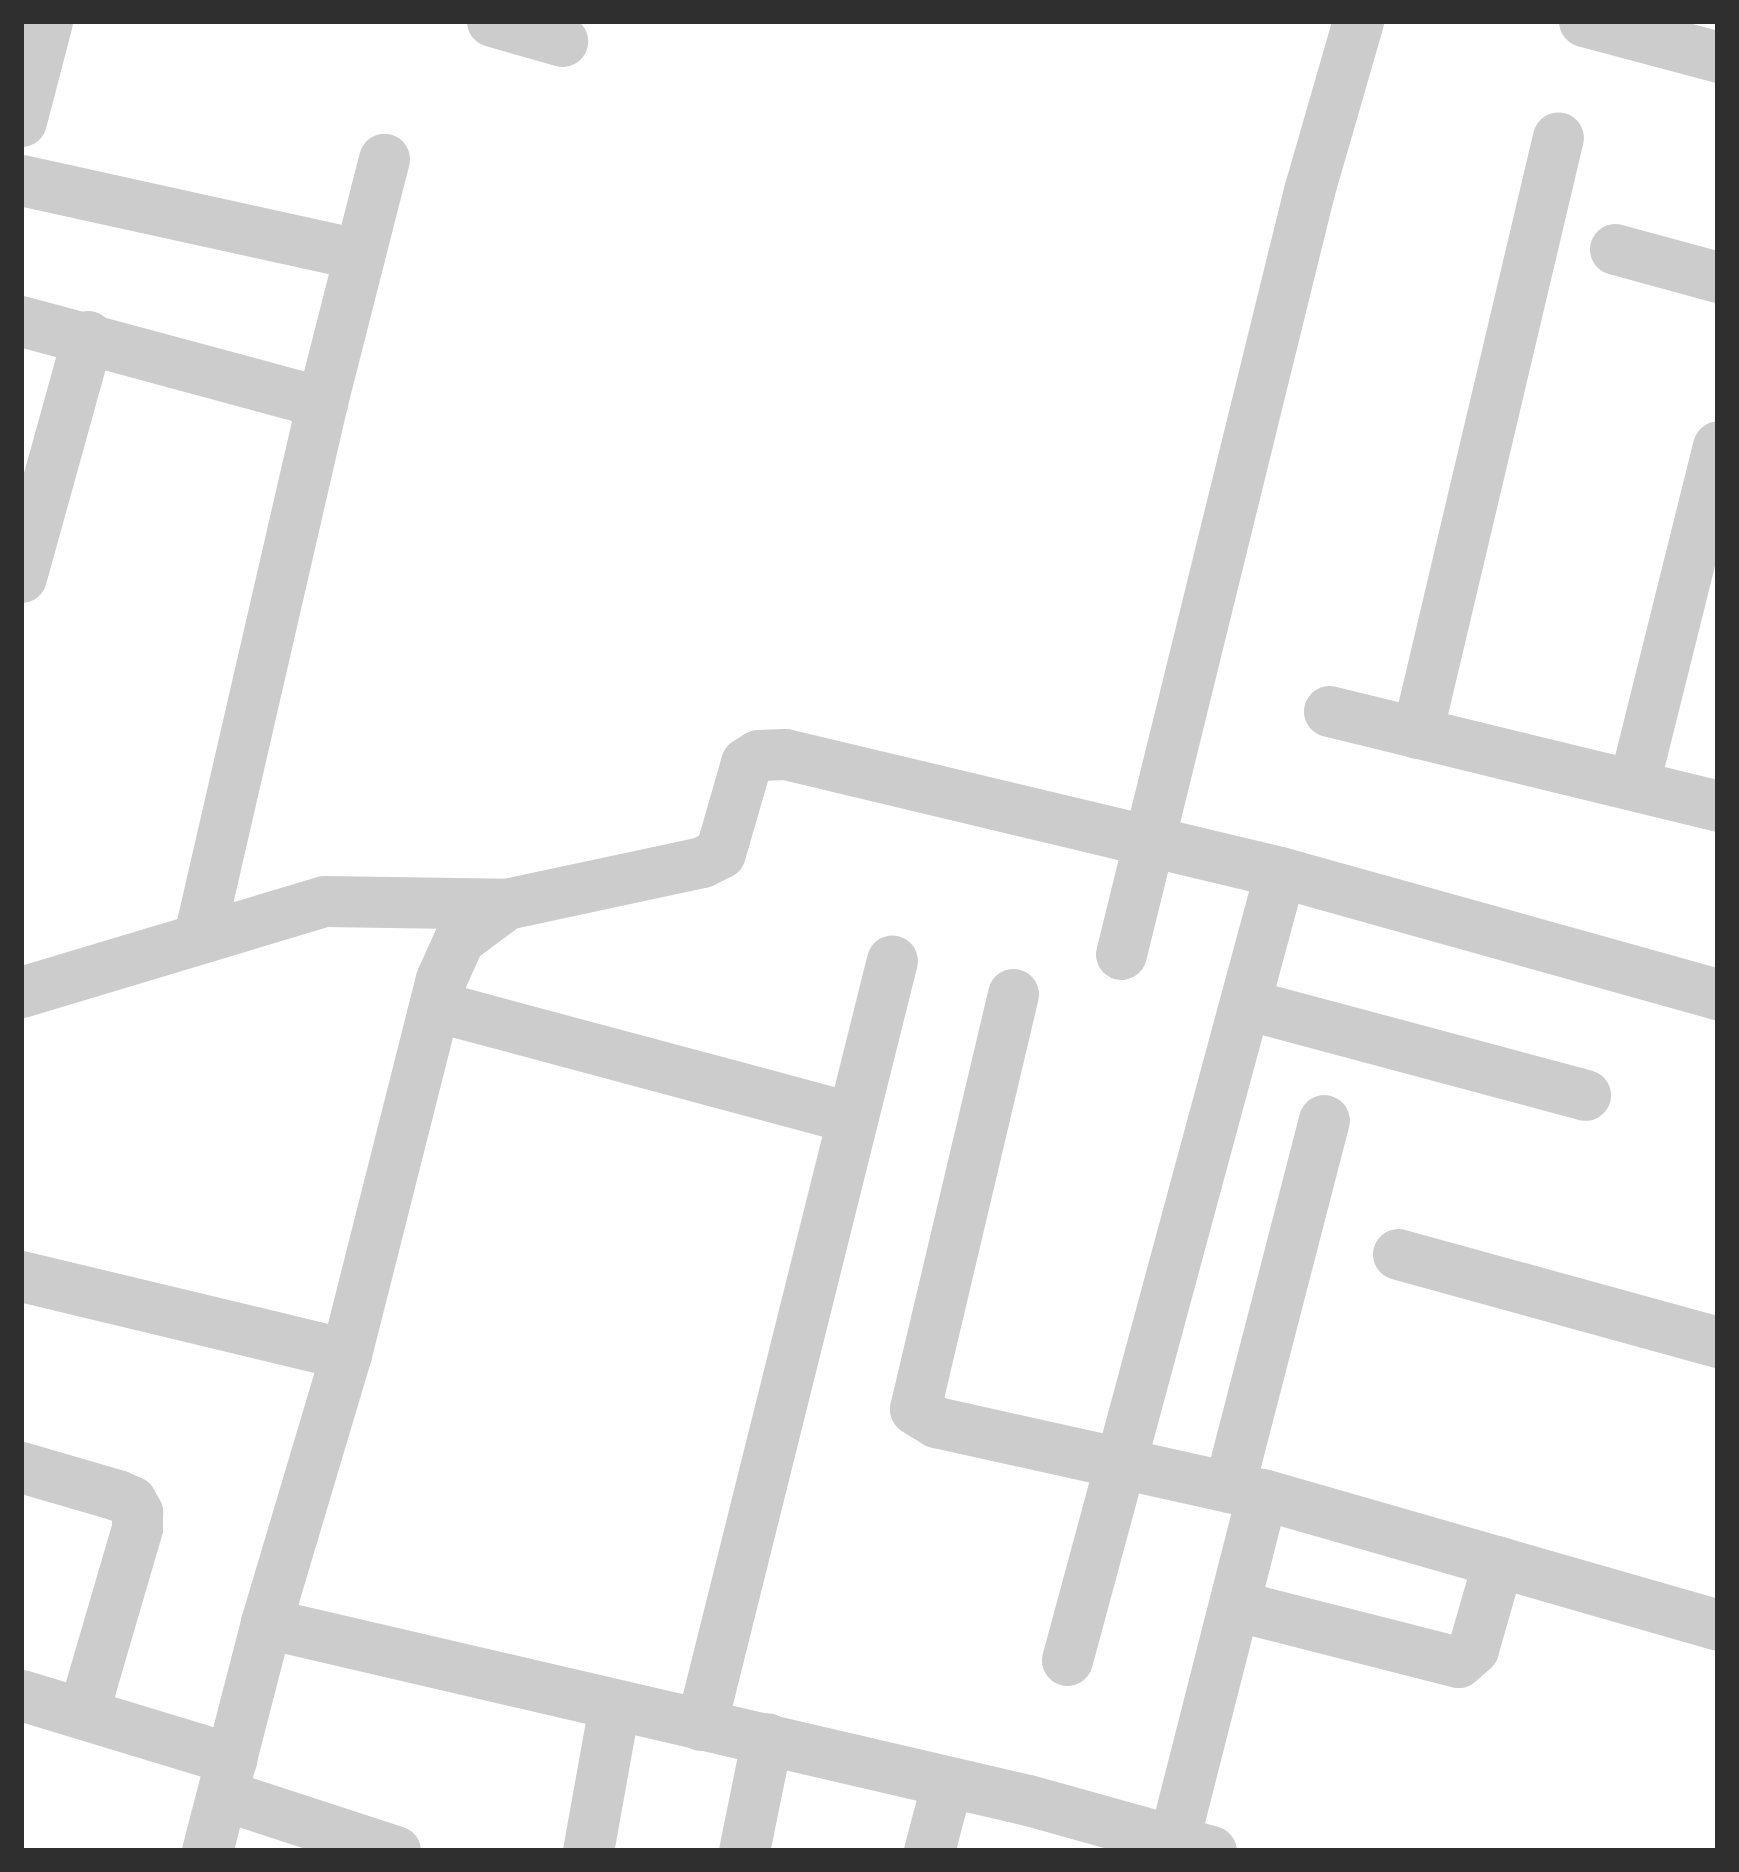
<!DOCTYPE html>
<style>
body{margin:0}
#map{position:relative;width:1739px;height:1872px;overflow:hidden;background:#fff;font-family:"Open Sans",sans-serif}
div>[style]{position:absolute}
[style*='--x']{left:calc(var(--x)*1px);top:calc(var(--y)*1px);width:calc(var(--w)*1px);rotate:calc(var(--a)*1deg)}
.minor>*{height:51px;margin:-25.5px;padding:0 25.5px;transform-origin:25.5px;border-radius:25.5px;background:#ccc}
span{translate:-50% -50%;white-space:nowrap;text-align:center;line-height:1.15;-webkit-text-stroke:12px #fff;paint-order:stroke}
.frame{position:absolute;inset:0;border:24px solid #2f2f2f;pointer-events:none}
</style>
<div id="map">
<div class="minor">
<div style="--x:492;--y:21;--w:73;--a:15.9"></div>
<div style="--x:1584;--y:21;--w:139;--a:15"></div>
<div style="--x:21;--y:121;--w:103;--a:-75.4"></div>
<div style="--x:21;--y:180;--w:344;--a:12.4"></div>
<div style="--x:1615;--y:249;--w:107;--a:15.2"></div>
<div style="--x:21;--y:321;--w:312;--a:15.1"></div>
<div style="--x:322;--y:402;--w:548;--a:102.97"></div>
<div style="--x:322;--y:402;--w:251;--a:-75.7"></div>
<div style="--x:21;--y:577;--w:250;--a:-74.5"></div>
<div style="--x:1329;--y:711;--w:400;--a:13.7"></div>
<div style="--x:1417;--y:733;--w:612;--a:-76.69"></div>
<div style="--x:1634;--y:783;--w:347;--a:-76"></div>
<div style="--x:1121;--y:954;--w:786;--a:-76.16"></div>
<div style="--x:1309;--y:191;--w:177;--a:-73.9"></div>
<div style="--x:21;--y:992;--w:316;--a:-16.7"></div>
<div style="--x:324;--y:901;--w:182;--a:0.9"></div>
<div style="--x:1013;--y:994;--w:426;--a:103.3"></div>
<div style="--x:915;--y:1409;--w:25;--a:32"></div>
<div style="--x:936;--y:1422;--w:334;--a:12.5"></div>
<div style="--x:1262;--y:1494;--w:474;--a:16"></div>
<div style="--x:1246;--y:1004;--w:351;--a:15"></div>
<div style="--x:435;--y:1006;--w:432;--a:15"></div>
<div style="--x:1398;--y:1254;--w:332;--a:15.4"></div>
<div style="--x:21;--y:1276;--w:334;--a:13.5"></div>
<div style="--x:346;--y:1354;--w:281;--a:106.6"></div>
<div style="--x:266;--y:1623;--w:236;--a:104.5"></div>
<div style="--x:346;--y:1354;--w:387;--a:-75.8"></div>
<div style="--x:441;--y:979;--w:44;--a:-65.8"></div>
<div style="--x:459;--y:939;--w:59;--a:-36.7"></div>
<div style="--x:506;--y:904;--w:200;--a:-12.1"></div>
<div style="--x:702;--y:862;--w:20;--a:-27"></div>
<div style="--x:720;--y:853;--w:94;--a:-73.9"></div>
<div style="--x:746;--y:763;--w:14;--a:-34"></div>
<div style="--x:758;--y:755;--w:27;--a:-2"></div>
<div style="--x:785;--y:754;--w:509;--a:13.41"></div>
<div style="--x:1280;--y:872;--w:455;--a:15.6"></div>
<div style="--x:21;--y:1467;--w:100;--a:16.3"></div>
<div style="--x:117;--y:1495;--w:15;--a:23"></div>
<div style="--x:131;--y:1501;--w:13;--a:61"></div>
<div style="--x:137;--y:1512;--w:16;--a:90"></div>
<div style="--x:137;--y:1528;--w:193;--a:106.3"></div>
<div style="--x:1229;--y:1487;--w:379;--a:-75.5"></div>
<div style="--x:1234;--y:1605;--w:231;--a:14.3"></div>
<div style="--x:1458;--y:1662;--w:20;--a:-41"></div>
<div style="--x:1473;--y:1649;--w:91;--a:-74"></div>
<div style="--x:266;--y:1623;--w:782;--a:13.08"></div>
<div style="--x:1028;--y:1800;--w:190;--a:15.6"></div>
<div style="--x:1067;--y:1660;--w:816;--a:-74.87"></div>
<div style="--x:21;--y:1695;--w:220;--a:16.9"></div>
<div style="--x:701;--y:1725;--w:788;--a:-75.98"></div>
<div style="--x:223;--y:1795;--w:181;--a:18"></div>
<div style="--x:588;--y:1851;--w:146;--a:-79.8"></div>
<div style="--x:744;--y:1851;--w:115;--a:-78.5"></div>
<div style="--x:929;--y:1851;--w:70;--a:-75.2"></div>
<div style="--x:1171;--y:1851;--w:368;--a:-75.7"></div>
</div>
<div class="frame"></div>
</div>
